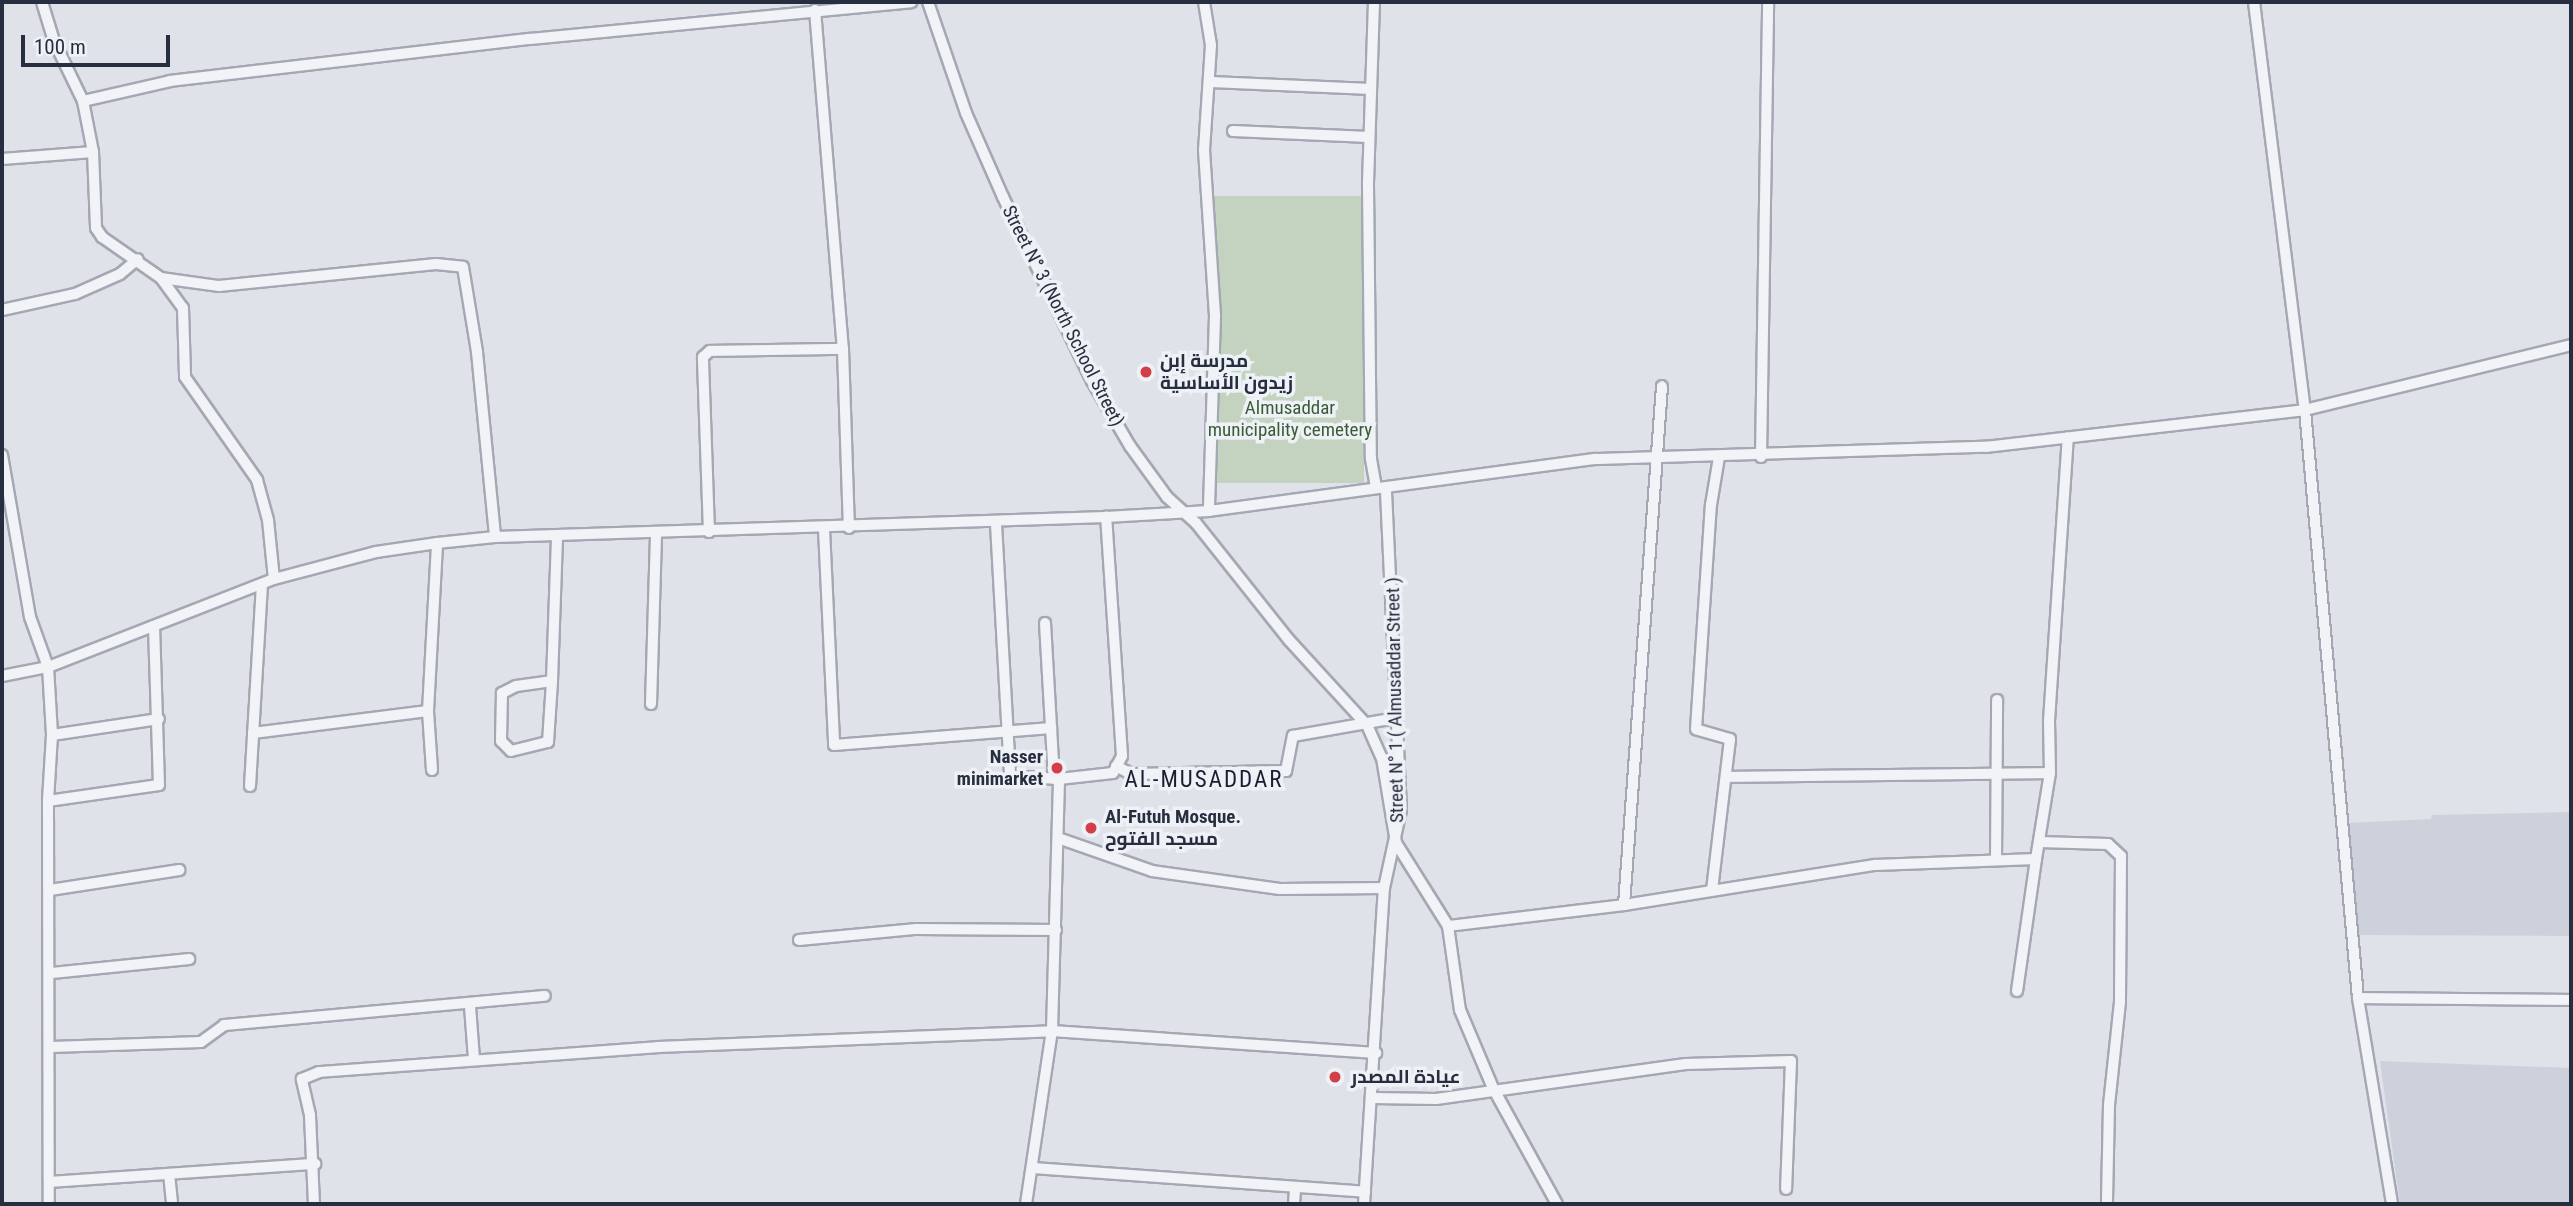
<!DOCTYPE html>
<meta charset="utf-8">
<style>
body{margin:0}
#map{position:relative;width:2573px;height:1206px;overflow:hidden;background:#dfe2e9;font-family:"Roboto Condensed",Cairo,sans-serif}
div>[style]{position:absolute}
.built>*{inset:0;background:#cdd1db}
.green>*{inset:0;background:#c3d3bf;transform-origin:0 0}
.roads{filter:drop-shadow(2px 0 #a4a8b3) drop-shadow(-2px 0 #a4a8b3) drop-shadow(0 2px #a4a8b3) drop-shadow(0 -2px #a4a8b3)}
.minor>*{height:10px;margin:-5px;padding:0 5px;transform-origin:5px;border-radius:5px;background:#f2f3f7}
.dots>*{width:19px;height:19px;translate:-50% -50%;box-sizing:border-box;border:4px solid #eef1f6;border-radius:50%}
span{translate:-50% -50%;white-space:nowrap;text-align:center;line-height:1.15;-webkit-text-stroke:7px #eef1f6;paint-order:stroke}
.street-label{font-size:19px;color:#272e40}
.poi-label{font-size:19px;color:#272e40;font-weight:700}
.left{translate:0 -50%;text-align:left}
.right{translate:-100% -50%;text-align:right}
.park-label{font-size:19px;color:#385c34}
.quarter-label{font-size:23px;color:#191f31;letter-spacing:2px}
.frame{position:absolute;inset:0;border:4px solid #272e40;pointer-events:none}
.scale{position:absolute;left:21px;top:35px;width:149px;height:32px;box-sizing:border-box;border:4px solid #272e40;border-top:0;padding-left:9px;font-size:21px;line-height:24px;white-space:nowrap;color:#272e40;-webkit-text-stroke:5px #eef1f6;paint-order:stroke}
</style>
<div id="map">
<div class="built">
<i style="clip-path:polygon(2571px 812px,2571px 936px,2357px 935px,2348px 823px,2431px 819px,2432px 815px)"></i>
<i style="clip-path:polygon(2380px 1061px,2571px 1068px,2571px 1204px,2400px 1204px)"></i>
</div>
<div class="green">
<i style="left:1364px;top:196px;width:287px;height:152px;rotate:90deg"></i>
</div>
<div class="roads">
<div class="minor">
<i style="left:42px;top:2px;width:39px;rotate:73deg"></i>
<i style="left:53px;top:39px;width:69px;rotate:64.2deg"></i>
<i style="left:83px;top:101px;width:52px;rotate:78.9deg"></i>
<i style="left:93px;top:152px;width:76px;rotate:87.7deg"></i>
<i style="left:96px;top:228px;width:11px;rotate:56deg"></i>
<i style="left:102px;top:237px;width:72px;rotate:34.8deg"></i>
<i style="left:161px;top:278px;width:37px;rotate:54deg"></i>
<i style="left:183px;top:308px;width:69px;rotate:88.3deg"></i>
<i style="left:185px;top:377px;width:126px;rotate:55deg"></i>
<i style="left:257px;top:480px;width:41px;rotate:74.6deg"></i>
<i style="left:268px;top:520px;width:59px;rotate:84.2deg"></i>
<i style="left:928px;top:2px;width:117px;rotate:71.1deg"></i>
<i style="left:966px;top:113px;width:92px;rotate:66.2deg"></i>
<i style="left:1003px;top:197px;width:204px;rotate:64.2deg"></i>
<i style="left:1092px;top:381px;width:75px;rotate:59.7deg"></i>
<i style="left:1130px;top:446px;width:63px;rotate:54deg"></i>
<i style="left:1167px;top:497px;width:39px;rotate:42deg"></i>
<i style="left:1196px;top:523px;width:149px;rotate:51.5deg"></i>
<i style="left:1289px;top:640px;width:115px;rotate:47.5deg"></i>
<i style="left:1367px;top:725px;width:36px;rotate:66deg"></i>
<i style="left:1382px;top:758px;width:86px;rotate:80.6deg"></i>
<i style="left:1396px;top:843px;width:98px;rotate:57.9deg"></i>
<i style="left:1448px;top:926px;width:85px;rotate:81.9deg"></i>
<i style="left:1460px;top:1010px;width:85px;rotate:67.1deg"></i>
<i style="left:1493px;top:1088px;width:132px;rotate:61.1deg"></i>
<i style="left:1204px;top:2px;width:44px;rotate:80.8deg"></i>
<i style="left:1211px;top:45px;width:105px;rotate:93.8deg"></i>
<i style="left:1204px;top:150px;width:166px;rotate:86.2deg"></i>
<i style="left:1215px;top:316px;width:195px;rotate:91.8deg"></i>
<i style="left:1374px;top:2px;width:183px;rotate:91.9deg"></i>
<i style="left:1368px;top:185px;width:274px;rotate:89.4deg"></i>
<i style="left:1371px;top:459px;width:28px;rotate:80deg"></i>
<i style="left:2254px;top:2px;width:411px;rotate:82.9deg"></i>
<i style="left:2305px;top:410px;width:590px;rotate:84.85deg"></i>
<i style="left:2358px;top:998px;width:209px;rotate:80.6deg"></i>
<i style="left:815px;top:10px;width:340px;rotate:85.3deg"></i>
<i style="left:843px;top:349px;width:179px;rotate:88.1deg"></i>
<i style="left:1211px;top:82px;width:160px;rotate:2.5deg"></i>
<i style="left:83px;top:101px;width:89px;rotate:-12.9deg"></i>
<i style="left:170px;top:81px;width:362px;rotate:-6.7deg"></i>
<i style="left:530px;top:39px;width:383px;rotate:-5.5deg"></i>
<i style="left:1233px;top:131px;width:136px;rotate:2.5deg"></i>
<i style="left:2px;top:159px;width:91px;rotate:-4.4deg"></i>
<i style="left:161px;top:278px;width:59px;rotate:7.9deg"></i>
<i style="left:219px;top:286px;width:218px;rotate:-5.8deg"></i>
<i style="left:436px;top:264px;width:27px;rotate:6deg"></i>
<i style="left:463px;top:267px;width:86px;rotate:80.6deg"></i>
<i style="left:477px;top:352px;width:186px;rotate:84.4deg"></i>
<i style="left:2px;top:310px;width:75px;rotate:-12.4deg"></i>
<i style="left:75px;top:294px;width:49px;rotate:-24deg"></i>
<i style="left:120px;top:274px;width:23px;rotate:-40deg"></i>
<i style="left:2px;top:455px;width:164px;rotate:80.2deg"></i>
<i style="left:30px;top:617px;width:53px;rotate:70.2deg"></i>
<i style="left:48px;top:667px;width:68px;rotate:86.6deg"></i>
<i style="left:52px;top:735px;width:66px;rotate:93.5deg"></i>
<i style="left:48px;top:801px;width:403px;rotate:89.9deg"></i>
<i style="left:1761px;top:457px;width:455px;rotate:-89.1deg"></i>
<i style="left:996px;top:524px;width:252px;rotate:86.8deg"></i>
<i style="left:1010px;top:776px;width:49px;rotate:3.5deg"></i>
<i style="left:1059px;top:779px;width:54px;rotate:-6.3deg"></i>
<i style="left:1113px;top:773px;width:19px;rotate:-62deg"></i>
<i style="left:1122px;top:756px;width:240px;rotate:-93.8deg"></i>
<i style="left:824px;top:529px;width:216px;rotate:87.3deg"></i>
<i style="left:834px;top:745px;width:218px;rotate:-4.5deg"></i>
<i style="left:709px;top:532px;width:175px;rotate:-92deg"></i>
<i style="left:703px;top:357px;width:9px;rotate:-41deg"></i>
<i style="left:710px;top:351px;width:133px;rotate:-0.9deg"></i>
<i style="left:1045px;top:623px;width:156px;rotate:86.7deg"></i>
<i style="left:2px;top:676px;width:47px;rotate:-11.1deg"></i>
<i style="left:48px;top:667px;width:243px;rotate:-21.3deg"></i>
<i style="left:274px;top:579px;width:106px;rotate:-14.8deg"></i>
<i style="left:376px;top:552px;width:62px;rotate:-8.4deg"></i>
<i style="left:437px;top:543px;width:58px;rotate:-5.9deg"></i>
<i style="left:495px;top:537px;width:611px;rotate:-1.87deg"></i>
<i style="left:1106px;top:517px;width:103px;rotate:-3.3deg"></i>
<i style="left:1209px;top:511px;width:389px;rotate:-7.7deg"></i>
<i style="left:1595px;top:459px;width:391px;rotate:-1.8deg"></i>
<i style="left:1986px;top:447px;width:321px;rotate:-6.6deg"></i>
<i style="left:2305px;top:410px;width:274px;rotate:-13.7deg"></i>
<i style="left:552px;top:681px;width:36px;rotate:172deg"></i>
<i style="left:516px;top:686px;width:16px;rotate:153deg"></i>
<i style="left:502px;top:693px;width:48px;rotate:91.2deg"></i>
<i style="left:501px;top:741px;width:14px;rotate:45deg"></i>
<i style="left:511px;top:751px;width:38px;rotate:-14deg"></i>
<i style="left:548px;top:742px;width:61px;rotate:-86.2deg"></i>
<i style="left:552px;top:681px;width:146px;rotate:-88deg"></i>
<i style="left:651px;top:704px;width:172px;rotate:-88.3deg"></i>
<i style="left:253px;top:733px;width:176px;rotate:-7.2deg"></i>
<i style="left:52px;top:735px;width:108px;rotate:-8.5deg"></i>
<i style="left:1116px;top:766px;width:17px;rotate:28deg"></i>
<i style="left:1131px;top:774px;width:155px;rotate:-1.1deg"></i>
<i style="left:1286px;top:771px;width:36px;rotate:-79deg"></i>
<i style="left:1293px;top:736px;width:105px;rotate:-9.9deg"></i>
<i style="left:432px;top:770px;width:59px;rotate:-93.9deg"></i>
<i style="left:428px;top:711px;width:168px;rotate:-86.9deg"></i>
<i style="left:1727px;top:777px;width:323px;rotate:-0.7deg"></i>
<i style="left:250px;top:786px;width:202px;rotate:-86.6deg"></i>
<i style="left:48px;top:801px;width:112px;rotate:-8.2deg"></i>
<i style="left:159px;top:785px;width:159px;rotate:-91.8deg"></i>
<i style="left:1058px;top:838px;width:100px;rotate:19.3deg"></i>
<i style="left:1152px;top:871px;width:129px;rotate:8deg"></i>
<i style="left:1280px;top:889px;width:104px;rotate:-0.6deg"></i>
<i style="left:2039px;top:842px;width:69px;rotate:1.7deg"></i>
<i style="left:2108px;top:844px;width:18px;rotate:43deg"></i>
<i style="left:2121px;top:856px;width:146px;rotate:90.4deg"></i>
<i style="left:2120px;top:1002px;width:104px;rotate:96.1deg"></i>
<i style="left:2109px;top:1105px;width:99px;rotate:91.2deg"></i>
<i style="left:1996px;top:860px;width:160px;rotate:-89.6deg"></i>
<i style="left:50px;top:890px;width:131px;rotate:-8.8deg"></i>
<i style="left:1712px;top:890px;width:152px;rotate:-83.2deg"></i>
<i style="left:1730px;top:739px;width:35px;rotate:-164deg"></i>
<i style="left:1696px;top:729px;width:225px;rotate:-86.2deg"></i>
<i style="left:1711px;top:505px;width:49px;rotate:-80.5deg"></i>
<i style="left:1624px;top:905px;width:520px;rotate:-85.81deg"></i>
<i style="left:1448px;top:926px;width:177px;rotate:-6.8deg"></i>
<i style="left:1624px;top:905px;width:254px;rotate:-9.1deg"></i>
<i style="left:1875px;top:865px;width:161px;rotate:-2.1deg"></i>
<i style="left:2036px;top:859px;width:87px;rotate:-80.8deg"></i>
<i style="left:2050px;top:773px;width:52px;rotate:-91.1deg"></i>
<i style="left:2049px;top:721px;width:284px;rotate:-86.2deg"></i>
<i style="left:799px;top:940px;width:118px;rotate:-5.4deg"></i>
<i style="left:916px;top:929px;width:140px;rotate:0.4deg"></i>
<i style="left:52px;top:973px;width:138px;rotate:-5.8deg"></i>
<i style="left:2017px;top:991px;width:133px;rotate:-81.8deg"></i>
<i style="left:2358px;top:998px;width:213px;rotate:0.5deg"></i>
<i style="left:470px;top:1006px;width:53px;rotate:85.7deg"></i>
<i style="left:51px;top:1047px;width:150px;rotate:-1.9deg"></i>
<i style="left:201px;top:1042px;width:29px;rotate:-36deg"></i>
<i style="left:224px;top:1025px;width:322px;rotate:-5.2deg"></i>
<i style="left:1374px;top:1098px;width:62px;rotate:0.9deg"></i>
<i style="left:1436px;top:1099px;width:252px;rotate:-8deg"></i>
<i style="left:1686px;top:1064px;width:105px;rotate:-1.6deg"></i>
<i style="left:1791px;top:1061px;width:128px;rotate:92.2deg"></i>
<i style="left:1033px;top:1168px;width:333px;rotate:4.1deg"></i>
<i style="left:169px;top:1174px;width:30px;rotate:84deg"></i>
<i style="left:49px;top:1182px;width:267px;rotate:-3.9deg"></i>
<i style="left:314px;top:1204px;width:89px;rotate:-92.6deg"></i>
<i style="left:310px;top:1115px;width:37px;rotate:-103deg"></i>
<i style="left:302px;top:1079px;width:18px;rotate:-22deg"></i>
<i style="left:319px;top:1072px;width:340px;rotate:-4.2deg"></i>
<i style="left:658px;top:1047px;width:394px;rotate:-2.3deg"></i>
<i style="left:1052px;top:1031px;width:325px;rotate:3.9deg"></i>
<i style="left:1026px;top:1204px;width:175px;rotate:-81.5deg"></i>
<i style="left:1052px;top:1031px;width:252px;rotate:-88.4deg"></i>
<i style="left:1294px;top:1204px;width:16px;rotate:-86deg"></i>
<i style="left:1364px;top:1204px;width:317px;rotate:-86.4deg"></i>
<i style="left:1384px;top:888px;width:80px;rotate:-77.7deg"></i>
<i style="left:1401px;top:810px;width:323px;rotate:-92.7deg"></i>
</div>
</div>
<div class="dots">
<i style="left:1146px;top:372px;background:#d33f49"></i>
<i style="left:1057px;top:768px;background:#d33f49"></i>
<i style="left:1091px;top:828px;background:#d33f49"></i>
<i style="left:1335px;top:1077px;background:#d33f49"></i>
</div>
<div class="street-label">
<span style="left:1063px;top:316px;rotate:63deg">Street N° 3 (North School Street)</span>
<span style="left:1395px;top:700px;rotate:-91deg">Street N° 1 ( Almusaddar Street )</span>
</div>
<div class="poi-label">
<span class="left" style="left:1160px;top:372px">مدرسة إبن<br>زيدون الأساسية</span>
<span class="right" style="left:1043px;top:768px">Nasser<br>minimarket</span>
<span class="left" style="left:1105px;top:828px">Al-Futuh Mosque.<br>مسجد الفتوح</span>
<span class="left" style="left:1351px;top:1077px">عيادة المصدر</span>
</div>
<div class="park-label">
<span style="left:1290px;top:419px">Almusaddar<br>municipality cemetery</span>
</div>
<div class="quarter-label">
<span style="left:1204px;top:780px">AL-MUSADDAR</span>
</div>
<div class="frame"></div>
<div class="scale">100 m</div>
</div>
